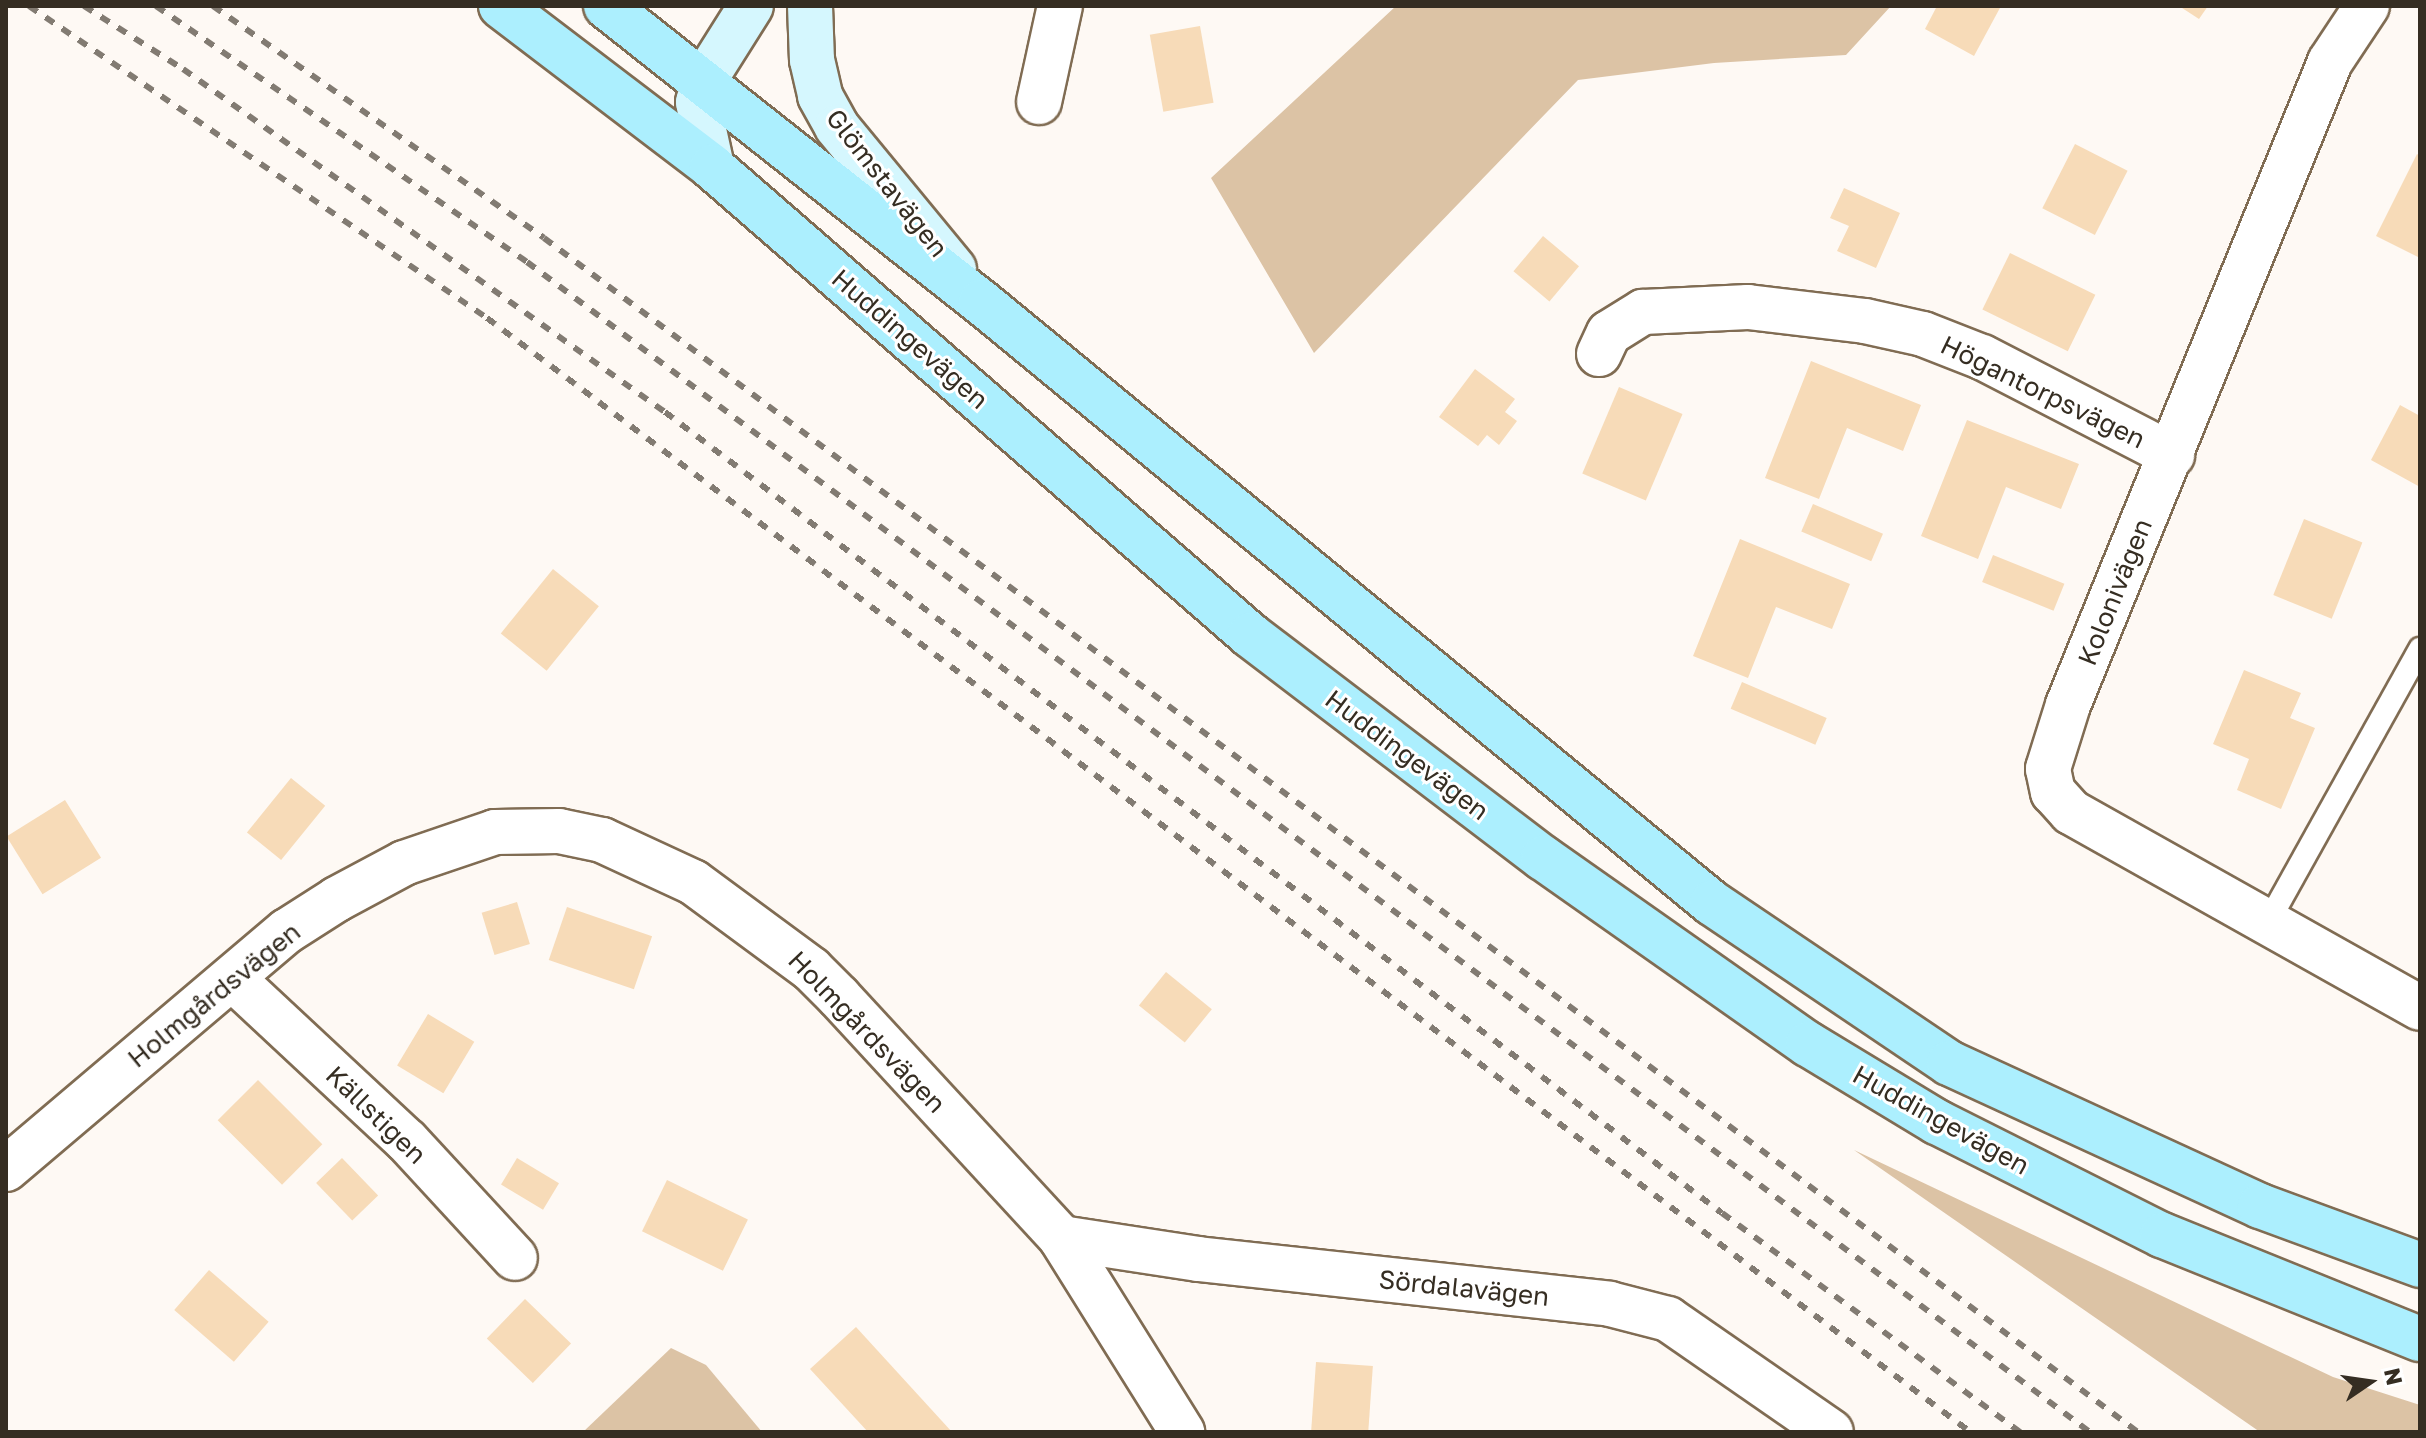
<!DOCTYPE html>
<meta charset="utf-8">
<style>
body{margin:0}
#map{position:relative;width:2426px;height:1438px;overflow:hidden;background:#fef9f4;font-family:"Golos Text",sans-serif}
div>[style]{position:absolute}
.green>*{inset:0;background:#dcc3a5}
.building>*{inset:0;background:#f7dbb8;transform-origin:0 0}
.roads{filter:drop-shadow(2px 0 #806c53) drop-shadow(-2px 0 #806c53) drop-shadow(0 2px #806c53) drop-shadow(0 -2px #806c53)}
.service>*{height:22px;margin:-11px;padding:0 11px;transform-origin:11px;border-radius:11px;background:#fff}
.minor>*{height:44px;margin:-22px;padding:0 22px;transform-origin:22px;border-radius:22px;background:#fff}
.secondary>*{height:44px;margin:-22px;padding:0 22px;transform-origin:22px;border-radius:22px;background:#d5f7fe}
.primary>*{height:44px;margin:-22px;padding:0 22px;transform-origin:22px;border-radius:22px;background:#aceffe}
.rail>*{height:6px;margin-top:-3px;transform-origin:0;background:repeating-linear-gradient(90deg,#827b72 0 10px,transparent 0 20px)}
span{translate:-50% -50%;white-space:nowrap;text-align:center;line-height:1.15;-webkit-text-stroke:6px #fff;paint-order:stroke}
.street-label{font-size:26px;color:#352d22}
.frame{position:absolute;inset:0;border:8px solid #352d22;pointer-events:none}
.north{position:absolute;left:2330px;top:1342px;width:80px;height:80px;-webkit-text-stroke:6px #fff;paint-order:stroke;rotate:77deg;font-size:22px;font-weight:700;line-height:32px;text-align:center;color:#352d22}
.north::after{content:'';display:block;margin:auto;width:28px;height:36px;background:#352d22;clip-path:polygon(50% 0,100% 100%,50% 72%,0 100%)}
</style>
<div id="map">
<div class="green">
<i style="clip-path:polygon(1396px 6px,1891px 6px,1846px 55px,1714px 63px,1578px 80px,1314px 353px,1211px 178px)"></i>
<i style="clip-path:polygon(1854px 1150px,2333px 1377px,2420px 1405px,2420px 1432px,2260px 1432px)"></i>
<i style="clip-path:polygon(671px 1348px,706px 1365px,762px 1432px,583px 1432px)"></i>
</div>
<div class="building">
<i style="clip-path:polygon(1937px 6px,2001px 6px,1974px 56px,1925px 29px)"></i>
<i style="clip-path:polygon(2179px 6px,2208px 6px,2199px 19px)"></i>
<i style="left:1200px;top:26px;width:78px;height:51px;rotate:80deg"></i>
<i style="left:2075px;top:144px;width:59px;height:72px;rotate:27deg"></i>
<i style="clip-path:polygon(2417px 154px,2420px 156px,2420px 258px,2376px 236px)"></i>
<i style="clip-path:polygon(1844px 188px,1900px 213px,1876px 268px,1837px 251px,1849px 226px,1830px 218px)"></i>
<i style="left:1543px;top:236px;width:47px;height:46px;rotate:40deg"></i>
<i style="left:2010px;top:253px;width:95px;height:63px;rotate:26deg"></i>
<i style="clip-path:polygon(1811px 361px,1921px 405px,1903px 451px,1847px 428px,1819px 499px,1765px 478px)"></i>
<i style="clip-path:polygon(1475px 369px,1515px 399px,1505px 412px,1517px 421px,1499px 445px,1487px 435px,1478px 446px,1439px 417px)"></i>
<i style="left:1619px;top:387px;width:69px;height:94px;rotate:23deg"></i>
<i style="clip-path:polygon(2400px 405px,2420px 416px,2420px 487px,2371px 460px)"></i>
<i style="clip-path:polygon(1967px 420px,2079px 464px,2061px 509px,2006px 487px,1978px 559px,1921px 536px)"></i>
<i style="left:1813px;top:504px;width:76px;height:30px;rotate:23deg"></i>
<i style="left:2304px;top:519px;width:63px;height:82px;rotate:22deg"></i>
<i style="clip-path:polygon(1740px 539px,1850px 584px,1832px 629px,1776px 607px,1748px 678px,1693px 656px)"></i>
<i style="left:1993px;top:555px;width:77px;height:29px;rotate:22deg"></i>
<i style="left:553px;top:569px;width:59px;height:83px;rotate:39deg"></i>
<i style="clip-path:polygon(2244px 670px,2301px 693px,2290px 718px,2315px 728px,2281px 809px,2237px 790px,2249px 759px,2213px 744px)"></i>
<i style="left:1742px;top:682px;width:92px;height:29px;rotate:23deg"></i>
<i style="left:291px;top:778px;width:44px;height:70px;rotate:39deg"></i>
<i style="left:65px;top:800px;width:68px;height:69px;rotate:58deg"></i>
<i style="left:517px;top:902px;width:44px;height:37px;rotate:73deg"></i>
<i style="left:567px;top:907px;width:90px;height:56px;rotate:19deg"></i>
<i style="left:1166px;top:972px;width:59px;height:43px;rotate:39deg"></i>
<i style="left:428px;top:1014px;width:54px;height:60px;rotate:31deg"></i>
<i style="left:258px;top:1080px;width:91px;height:57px;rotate:45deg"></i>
<i style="left:342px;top:1158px;width:52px;height:36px;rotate:46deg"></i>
<i style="left:517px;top:1158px;width:49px;height:31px;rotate:31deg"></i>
<i style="left:667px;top:1180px;width:90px;height:57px;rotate:26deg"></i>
<i style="left:209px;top:1270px;width:79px;height:53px;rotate:41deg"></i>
<i style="left:525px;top:1299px;width:64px;height:55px;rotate:44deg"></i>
<i style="clip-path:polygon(856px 1327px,952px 1432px,868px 1432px,810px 1369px)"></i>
<i style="left:1316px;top:1362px;width:57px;height:70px;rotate:4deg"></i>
</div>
<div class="roads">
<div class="service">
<i style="left:2267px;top:924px;width:315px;rotate:-60.9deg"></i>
</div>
<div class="minor">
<i style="left:2367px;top:6px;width:67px;rotate:123.5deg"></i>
<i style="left:2330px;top:62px;width:694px;rotate:112.17deg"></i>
<i style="left:2068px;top:705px;width:67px;rotate:107.4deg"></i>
<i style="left:2048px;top:769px;width:24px;rotate:78deg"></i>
<i style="left:2053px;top:792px;width:27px;rotate:48deg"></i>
<i style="left:2071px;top:812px;width:400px;rotate:29.3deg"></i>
<i style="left:1039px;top:102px;width:98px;rotate:-77.7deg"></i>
<i style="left:1599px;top:354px;width:23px;rotate:-65deg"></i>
<i style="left:1609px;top:333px;width:40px;rotate:-32deg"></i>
<i style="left:1643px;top:312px;width:105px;rotate:-2.7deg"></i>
<i style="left:1748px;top:307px;width:118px;rotate:6.8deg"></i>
<i style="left:1865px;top:321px;width:59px;rotate:12.6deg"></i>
<i style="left:1923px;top:334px;width:63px;rotate:21.3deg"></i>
<i style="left:1982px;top:357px;width:214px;rotate:27.3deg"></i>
<i style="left:232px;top:978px;width:239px;rotate:43deg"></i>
<i style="left:407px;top:1141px;width:159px;rotate:47.3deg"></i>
<i style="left:6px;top:1169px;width:368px;rotate:-40.3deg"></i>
<i style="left:287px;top:931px;width:59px;rotate:-32.6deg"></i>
<i style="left:337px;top:899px;width:76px;rotate:-28.2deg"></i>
<i style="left:404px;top:863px;width:96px;rotate:-18.8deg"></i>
<i style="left:495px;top:832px;width:64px;rotate:-0.9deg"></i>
<i style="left:559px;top:831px;width:44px;rotate:11.8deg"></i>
<i style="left:602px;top:840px;width:100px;rotate:24.8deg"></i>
<i style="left:693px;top:882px;width:147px;rotate:36.4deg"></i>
<i style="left:811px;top:969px;width:40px;rotate:45deg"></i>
<i style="left:839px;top:997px;width:328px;rotate:47.3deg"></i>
<i style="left:1061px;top:1238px;width:229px;rotate:58deg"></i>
<i style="left:1061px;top:1238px;width:139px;rotate:8.7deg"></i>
<i style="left:1198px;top:1259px;width:414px;rotate:6.2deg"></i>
<i style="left:1610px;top:1304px;width:60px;rotate:14.5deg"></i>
<i style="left:1668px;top:1319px;width:198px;rotate:34.7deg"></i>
</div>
<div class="secondary">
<i style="left:810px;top:6px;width:54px;rotate:87.9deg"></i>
<i style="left:812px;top:60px;width:37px;rotate:77deg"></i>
<i style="left:820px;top:96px;width:35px;rotate:61deg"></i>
<i style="left:837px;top:127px;width:184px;rotate:50.5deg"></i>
<i style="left:712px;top:167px;width:66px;rotate:-102.2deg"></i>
<i style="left:698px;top:102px;width:24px;rotate:-73deg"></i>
<i style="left:705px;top:79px;width:86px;rotate:-57.8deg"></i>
</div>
<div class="primary">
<i style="left:501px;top:6px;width:265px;rotate:37.3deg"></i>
<i style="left:712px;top:167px;width:713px;rotate:41.02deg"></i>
<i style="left:1250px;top:635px;width:368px;rotate:37.3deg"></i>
<i style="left:1543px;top:858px;width:324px;rotate:35.1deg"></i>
<i style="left:1808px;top:1044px;width:151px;rotate:31.2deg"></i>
<i style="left:1937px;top:1122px;width:252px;rotate:26.7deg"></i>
<i style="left:2162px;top:1235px;width:278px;rotate:22deg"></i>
<i style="left:606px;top:6px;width:478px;rotate:38.3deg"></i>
<i style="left:981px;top:302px;width:946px;rotate:39.43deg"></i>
<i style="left:1712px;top:903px;width:286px;rotate:34deg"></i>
<i style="left:1949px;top:1063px;width:342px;rotate:24.7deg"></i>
<i style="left:2260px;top:1206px;width:171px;rotate:20.2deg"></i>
</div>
</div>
<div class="rail">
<i style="left:29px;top:6px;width:554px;rotate:34.26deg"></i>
<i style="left:487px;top:318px;width:1855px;rotate:36.91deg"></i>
<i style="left:84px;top:6px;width:117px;rotate:32.5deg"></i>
<i style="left:183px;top:69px;width:592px;rotate:35.44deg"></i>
<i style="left:665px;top:412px;width:1326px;rotate:37.16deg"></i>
<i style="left:1722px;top:1213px;width:370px;rotate:36.3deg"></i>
<i style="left:156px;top:6px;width:451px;rotate:34.6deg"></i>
<i style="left:527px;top:262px;width:1952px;rotate:36.82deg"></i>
<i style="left:213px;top:6px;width:404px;rotate:35deg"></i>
<i style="left:544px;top:238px;width:1992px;rotate:36.84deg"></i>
</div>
<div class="street-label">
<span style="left:887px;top:183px;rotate:52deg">Glömstavägen</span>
<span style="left:910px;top:339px;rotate:41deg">Huddingevägen</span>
<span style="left:2043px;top:392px;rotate:26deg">Högantorpsvägen</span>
<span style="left:2115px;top:592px;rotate:-68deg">Kolonivägen</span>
<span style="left:1407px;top:755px;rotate:37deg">Huddingevägen</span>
<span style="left:214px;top:995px;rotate:-39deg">Holmgårdsvägen</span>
<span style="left:867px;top:1032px;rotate:46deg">Holmgårdsvägen</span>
<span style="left:376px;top:1115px;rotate:44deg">Källstigen</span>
<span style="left:1941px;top:1120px;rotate:29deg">Huddingevägen</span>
<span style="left:1464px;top:1288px;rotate:6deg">Sördalavägen</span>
</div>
<div class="frame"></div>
<div class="north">N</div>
</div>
